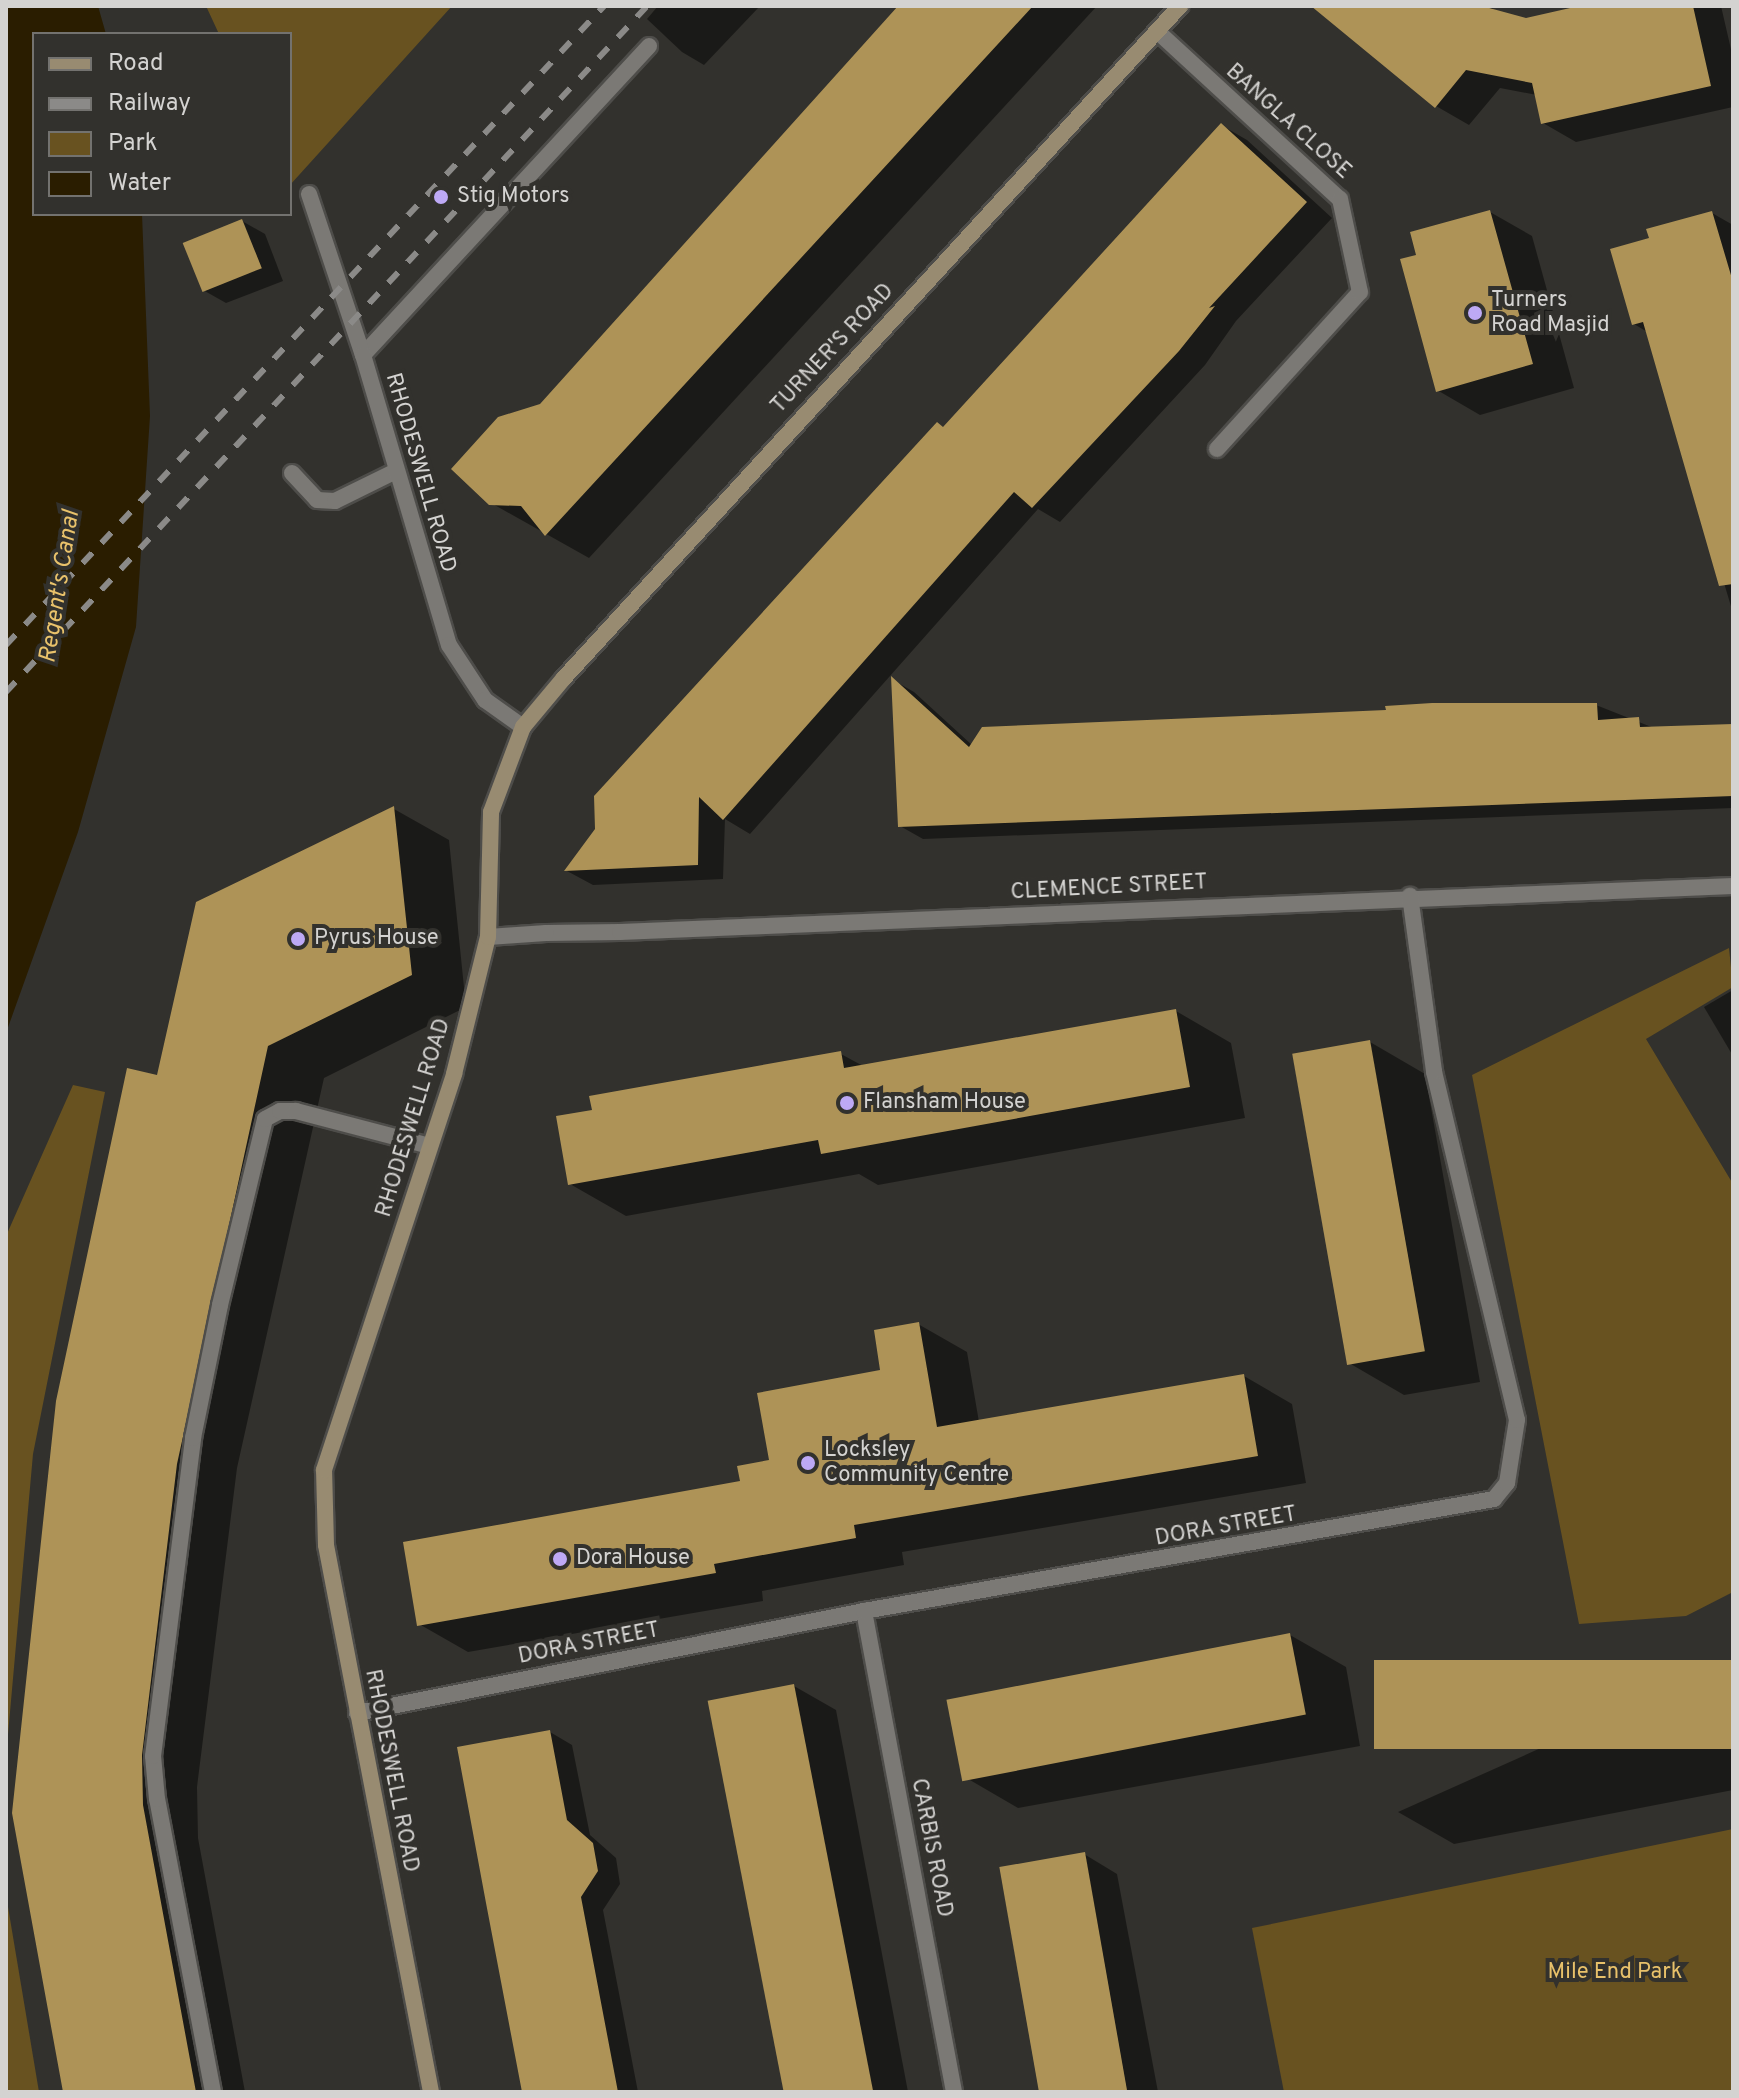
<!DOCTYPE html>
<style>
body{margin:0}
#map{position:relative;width:1739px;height:2098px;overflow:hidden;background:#32312d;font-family:Overpass,sans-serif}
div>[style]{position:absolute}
.green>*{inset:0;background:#685220}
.water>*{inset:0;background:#2a1d00}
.shadow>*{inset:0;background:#0007}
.building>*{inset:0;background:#ae9357;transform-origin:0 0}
.roads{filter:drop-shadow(2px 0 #4e4d4a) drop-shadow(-2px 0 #4e4d4a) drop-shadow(0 2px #4e4d4a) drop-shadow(0 -2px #4e4d4a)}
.lane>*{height:16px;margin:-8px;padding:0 8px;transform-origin:8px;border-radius:8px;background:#7b7975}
.street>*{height:16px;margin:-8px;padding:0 8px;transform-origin:8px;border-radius:8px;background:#7b7975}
.secondary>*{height:16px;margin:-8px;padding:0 8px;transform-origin:8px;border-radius:8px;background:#988b71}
.rail>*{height:6px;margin-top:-3px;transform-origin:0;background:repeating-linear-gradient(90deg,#8b8a88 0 14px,transparent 0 28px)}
.dots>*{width:22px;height:22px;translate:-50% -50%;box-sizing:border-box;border:4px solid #32312d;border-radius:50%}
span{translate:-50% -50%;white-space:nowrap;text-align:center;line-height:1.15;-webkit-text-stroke:8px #32312d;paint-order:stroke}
.street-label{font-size:22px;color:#d4d3d1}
.poi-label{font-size:22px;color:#d4d3d1}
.left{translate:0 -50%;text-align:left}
.park-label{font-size:22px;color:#e8c16a}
.water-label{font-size:24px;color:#e9c26b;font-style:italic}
.frame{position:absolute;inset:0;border:8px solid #d4d3d1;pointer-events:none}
.legend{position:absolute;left:32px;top:32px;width:260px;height:184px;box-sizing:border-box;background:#32312d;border:2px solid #73726f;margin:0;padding:10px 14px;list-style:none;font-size:24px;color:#d4d3d1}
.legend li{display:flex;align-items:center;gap:16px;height:40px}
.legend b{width:40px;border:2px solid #73726f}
</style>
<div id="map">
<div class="green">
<i style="clip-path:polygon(206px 6px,452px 6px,290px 185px,290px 34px,219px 34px)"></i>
<i style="clip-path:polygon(1729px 948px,1733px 987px,1646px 1039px,1733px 1184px,1733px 1592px,1686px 1616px,1579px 1624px,1472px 1075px)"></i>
<i style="clip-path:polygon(73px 1085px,105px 1092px,33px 1454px,6px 1757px,6px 1236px)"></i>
<i style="clip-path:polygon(1733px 1829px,1733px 2092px,1284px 2092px,1252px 1928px)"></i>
<i style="clip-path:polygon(6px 1895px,39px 2092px,6px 2092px)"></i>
</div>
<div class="water">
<i style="clip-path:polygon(6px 6px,98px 6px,106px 34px,34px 34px,34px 214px,142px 214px,150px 416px,136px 627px,78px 832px,6px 1033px)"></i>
</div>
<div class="shadow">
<i style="clip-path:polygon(658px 6px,760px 6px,704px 65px,682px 52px,647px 19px)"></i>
<i style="clip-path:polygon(901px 6px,1097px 6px,589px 558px,491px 503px,541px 406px)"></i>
<i style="clip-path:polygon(1314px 6px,1489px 6px,1500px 14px,1526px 20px,1588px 6px,1721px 6px,1733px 58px,1733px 107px,1576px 142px,1543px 123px,1537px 95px,1500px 88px,1469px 125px,1436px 106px)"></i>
<i style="clip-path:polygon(1221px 125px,1247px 140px,1332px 218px,1236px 321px,1205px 365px,1060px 522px,1038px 509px,750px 834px,725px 819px,723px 879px,593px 885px,567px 871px,945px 429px)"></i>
<i style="clip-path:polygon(1490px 212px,1532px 236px,1574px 388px,1480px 415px,1437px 390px)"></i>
<i style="clip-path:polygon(1712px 213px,1733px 225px,1733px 613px,1649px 333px,1634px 324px,1651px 240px)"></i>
<i style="clip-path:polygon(242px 221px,265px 234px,283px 281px,226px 303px,203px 290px)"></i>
<i style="clip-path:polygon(893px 680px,914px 692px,972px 745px,1596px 705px,1654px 728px,1733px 726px,1733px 808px,923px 839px,900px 826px)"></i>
<i style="clip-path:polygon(394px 809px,449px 840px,466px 1007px,324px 1078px,237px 1468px,197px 1787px,198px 1838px,245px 2092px,65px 2092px,159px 1078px)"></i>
<i style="clip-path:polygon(1733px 990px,1733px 1056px,1704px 1007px)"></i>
<i style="clip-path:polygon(1176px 1011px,1231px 1043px,1245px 1118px,878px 1185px,859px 1174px,626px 1216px,570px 1184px,594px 1111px,841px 1054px,863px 1066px)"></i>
<i style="clip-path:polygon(1370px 1042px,1425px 1074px,1480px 1382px,1404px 1395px,1349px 1363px)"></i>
<i style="clip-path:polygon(918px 1324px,967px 1352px,979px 1422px,1244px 1376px,1292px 1404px,1306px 1483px,902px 1552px,904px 1565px,762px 1591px,763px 1601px,468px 1652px,419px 1624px,742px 1483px,882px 1372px)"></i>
<i style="clip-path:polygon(1290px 1635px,1346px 1667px,1360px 1746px,1018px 1808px,963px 1776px)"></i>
<i style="clip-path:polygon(1733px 1662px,1733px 1790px,1454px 1844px,1398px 1812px)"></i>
<i style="clip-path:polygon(794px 1686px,836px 1710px,908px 2092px,783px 2092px)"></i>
<i style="clip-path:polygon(550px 1732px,572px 1745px,590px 1835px,616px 1858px,620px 1884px,603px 1910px,638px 2092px,524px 2092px)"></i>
<i style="clip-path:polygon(1084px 1854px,1117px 1874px,1158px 2092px,1044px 2092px)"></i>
</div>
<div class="building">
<i style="clip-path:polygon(898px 6px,1033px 6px,545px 536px,521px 506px,489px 505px,451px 469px,498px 417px,540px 404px)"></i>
<i style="clip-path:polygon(1311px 6px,1482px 6px,1526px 18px,1579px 6px,1693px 6px,1711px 86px,1541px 124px,1532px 83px,1466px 70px,1435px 108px)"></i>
<i style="clip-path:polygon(1221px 123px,1307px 202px,1209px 308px,1215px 306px,1179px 351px,1032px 508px,1014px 492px,723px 820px,699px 797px,698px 865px,564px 871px,595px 829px,594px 796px,937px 422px,943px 427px)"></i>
<i style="clip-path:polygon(1490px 210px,1533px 364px,1436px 392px,1400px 259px,1416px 255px,1410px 232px)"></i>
<i style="clip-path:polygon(1712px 211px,1733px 282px,1733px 584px,1719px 586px,1643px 322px,1632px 325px,1610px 249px,1649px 238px,1646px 229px)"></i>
<i style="left:242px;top:219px;width:53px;height:64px;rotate:68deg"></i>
<i style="clip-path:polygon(891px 676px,969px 747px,982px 727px,1386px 710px,1385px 706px,1432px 703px,1597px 703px,1598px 720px,1639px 717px,1640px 727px,1733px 724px,1733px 796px,898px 827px)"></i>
<i style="clip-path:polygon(394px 806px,412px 975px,268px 1046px,177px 1464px,142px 1755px,143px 1805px,196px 2092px,63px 2092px,12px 1813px,56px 1401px,127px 1068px,157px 1075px,196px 902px)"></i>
<i style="clip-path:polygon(1176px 1009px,1190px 1087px,821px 1154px,818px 1140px,568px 1185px,556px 1116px,592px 1110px,589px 1096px,841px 1051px,844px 1068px)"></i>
<i style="left:1370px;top:1040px;width:316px;height:79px;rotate:80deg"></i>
<i style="clip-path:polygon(919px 1322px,937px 1427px,1244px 1374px,1258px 1456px,854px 1525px,856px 1538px,714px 1564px,716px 1573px,417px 1626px,403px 1542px,740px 1481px,737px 1466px,769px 1460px,757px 1393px,880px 1370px,874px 1330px)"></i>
<i style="left:1290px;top:1633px;width:83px;height:350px;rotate:79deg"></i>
<i style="left:1733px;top:1660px;width:89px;height:359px;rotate:90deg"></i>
<i style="left:794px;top:1684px;width:415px;height:88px;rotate:79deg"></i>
<i style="clip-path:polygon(550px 1730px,567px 1820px,593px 1843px,598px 1871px,581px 1897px,618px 2092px,522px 2092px,486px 1903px,457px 1747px)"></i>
<i style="left:1085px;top:1852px;width:244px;height:87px;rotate:80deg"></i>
</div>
<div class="roads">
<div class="lane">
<i style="left:363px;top:355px;width:421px;rotate:-47.2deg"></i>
<i style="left:1217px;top:449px;width:212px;rotate:-47.7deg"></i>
<i style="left:292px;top:473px;width:37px;rotate:47deg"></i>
<i style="left:317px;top:500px;width:18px;rotate:3deg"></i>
<i style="left:335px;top:501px;width:66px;rotate:-26.2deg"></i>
<i style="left:546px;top:933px;width:74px;rotate:-0.8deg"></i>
<i style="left:213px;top:2092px;width:298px;rotate:-100.8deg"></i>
<i style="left:157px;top:1799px;width:43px;rotate:-95.3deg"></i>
<i style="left:153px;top:1756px;width:321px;rotate:-82.8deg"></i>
<i style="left:193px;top:1438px;width:136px;rotate:-78.5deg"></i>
<i style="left:220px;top:1305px;width:191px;rotate:-76.4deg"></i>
<i style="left:265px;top:1119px;width:17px;rotate:-28deg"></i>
<i style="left:280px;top:1111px;width:16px"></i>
<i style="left:296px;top:1111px;width:138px;rotate:14.7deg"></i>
</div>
<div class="street">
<i style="left:1157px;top:31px;width:248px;rotate:42.6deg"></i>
<i style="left:1340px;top:199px;width:95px;rotate:77.9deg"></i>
<i style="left:309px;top:194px;width:170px;rotate:71.5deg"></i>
<i style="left:363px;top:355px;width:302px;rotate:73.5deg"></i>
<i style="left:449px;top:645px;width:66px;rotate:56.8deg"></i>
<i style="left:485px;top:700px;width:47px;rotate:35.4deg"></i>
<i style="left:620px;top:932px;width:1114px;rotate:-2.37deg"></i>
<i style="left:488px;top:937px;width:58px;rotate:-3.9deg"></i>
<i style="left:864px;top:1611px;width:489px;rotate:79.4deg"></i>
<i style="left:357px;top:1713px;width:517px;rotate:-11.38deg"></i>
<i style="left:864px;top:1611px;width:640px;rotate:-10.08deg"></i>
<i style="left:1494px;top:1499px;width:21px;rotate:-51deg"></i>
<i style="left:1507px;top:1483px;width:64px;rotate:-81deg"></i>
<i style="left:1517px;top:1420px;width:359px;rotate:-103.4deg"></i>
<i style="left:1434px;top:1071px;width:177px;rotate:-97.8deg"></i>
</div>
<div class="secondary">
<i style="left:431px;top:2092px;width:557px;rotate:-100.87deg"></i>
<i style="left:326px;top:1545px;width:75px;rotate:-91.5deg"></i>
<i style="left:324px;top:1470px;width:417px;rotate:-71.8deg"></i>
<i style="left:454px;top:1074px;width:141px;rotate:-76.1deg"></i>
<i style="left:488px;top:937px;width:125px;rotate:-88.6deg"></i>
<i style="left:491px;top:812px;width:91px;rotate:-69.4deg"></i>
<i style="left:523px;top:727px;width:64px;rotate:-50.1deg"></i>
<i style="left:564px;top:678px;width:912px;rotate:-47.49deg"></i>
</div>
</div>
<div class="rail">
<i style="left:6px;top:645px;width:875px;rotate:-46.9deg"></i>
<i style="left:6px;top:692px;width:939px;rotate:-46.94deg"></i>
</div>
<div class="dots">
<i style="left:441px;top:197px;background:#bda9f5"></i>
<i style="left:1475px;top:313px;background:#bda9f5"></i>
<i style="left:298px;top:939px;background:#bda9f5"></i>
<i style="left:847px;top:1103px;background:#bda9f5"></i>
<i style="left:808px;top:1463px;background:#bda9f5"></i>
<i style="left:560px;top:1559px;background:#bda9f5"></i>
</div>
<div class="street-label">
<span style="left:1288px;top:122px;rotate:42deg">BANGLA CLOSE</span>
<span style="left:833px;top:349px;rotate:-47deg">TURNER'S ROAD</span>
<span style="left:420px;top:473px;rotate:74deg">RHODESWELL ROAD</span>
<span style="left:1109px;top:888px;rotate:-3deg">CLEMENCE STREET</span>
<span style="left:414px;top:1118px;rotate:-73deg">RHODESWELL ROAD</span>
<span style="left:1226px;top:1527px;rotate:-10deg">DORA STREET</span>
<span style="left:589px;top:1644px;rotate:-11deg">DORA STREET</span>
<span style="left:391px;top:1771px;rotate:79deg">RHODESWELL ROAD</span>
<span style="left:931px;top:1848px;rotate:79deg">CARBIS ROAD</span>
</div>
<div class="poi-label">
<span class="left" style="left:457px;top:197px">Stig Motors</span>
<span class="left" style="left:1491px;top:313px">Turners<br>Road Masjid</span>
<span class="left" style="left:314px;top:939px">Pyrus House</span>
<span class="left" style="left:863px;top:1103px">Flansham House</span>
<span class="left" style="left:824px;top:1463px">Locksley<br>Community Centre</span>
<span class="left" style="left:576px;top:1559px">Dora House</span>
</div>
<div class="park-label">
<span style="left:1615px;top:1973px">Mile End Park</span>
</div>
<div class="water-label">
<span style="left:61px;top:587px;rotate:-81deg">Regent's Canal</span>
</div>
<div class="frame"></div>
<ul class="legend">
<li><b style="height:10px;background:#988b71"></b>Road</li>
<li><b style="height:10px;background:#8b8a88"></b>Railway</li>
<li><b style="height:22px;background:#685220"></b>Park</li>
<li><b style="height:22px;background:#2a1d00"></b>Water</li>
</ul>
</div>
